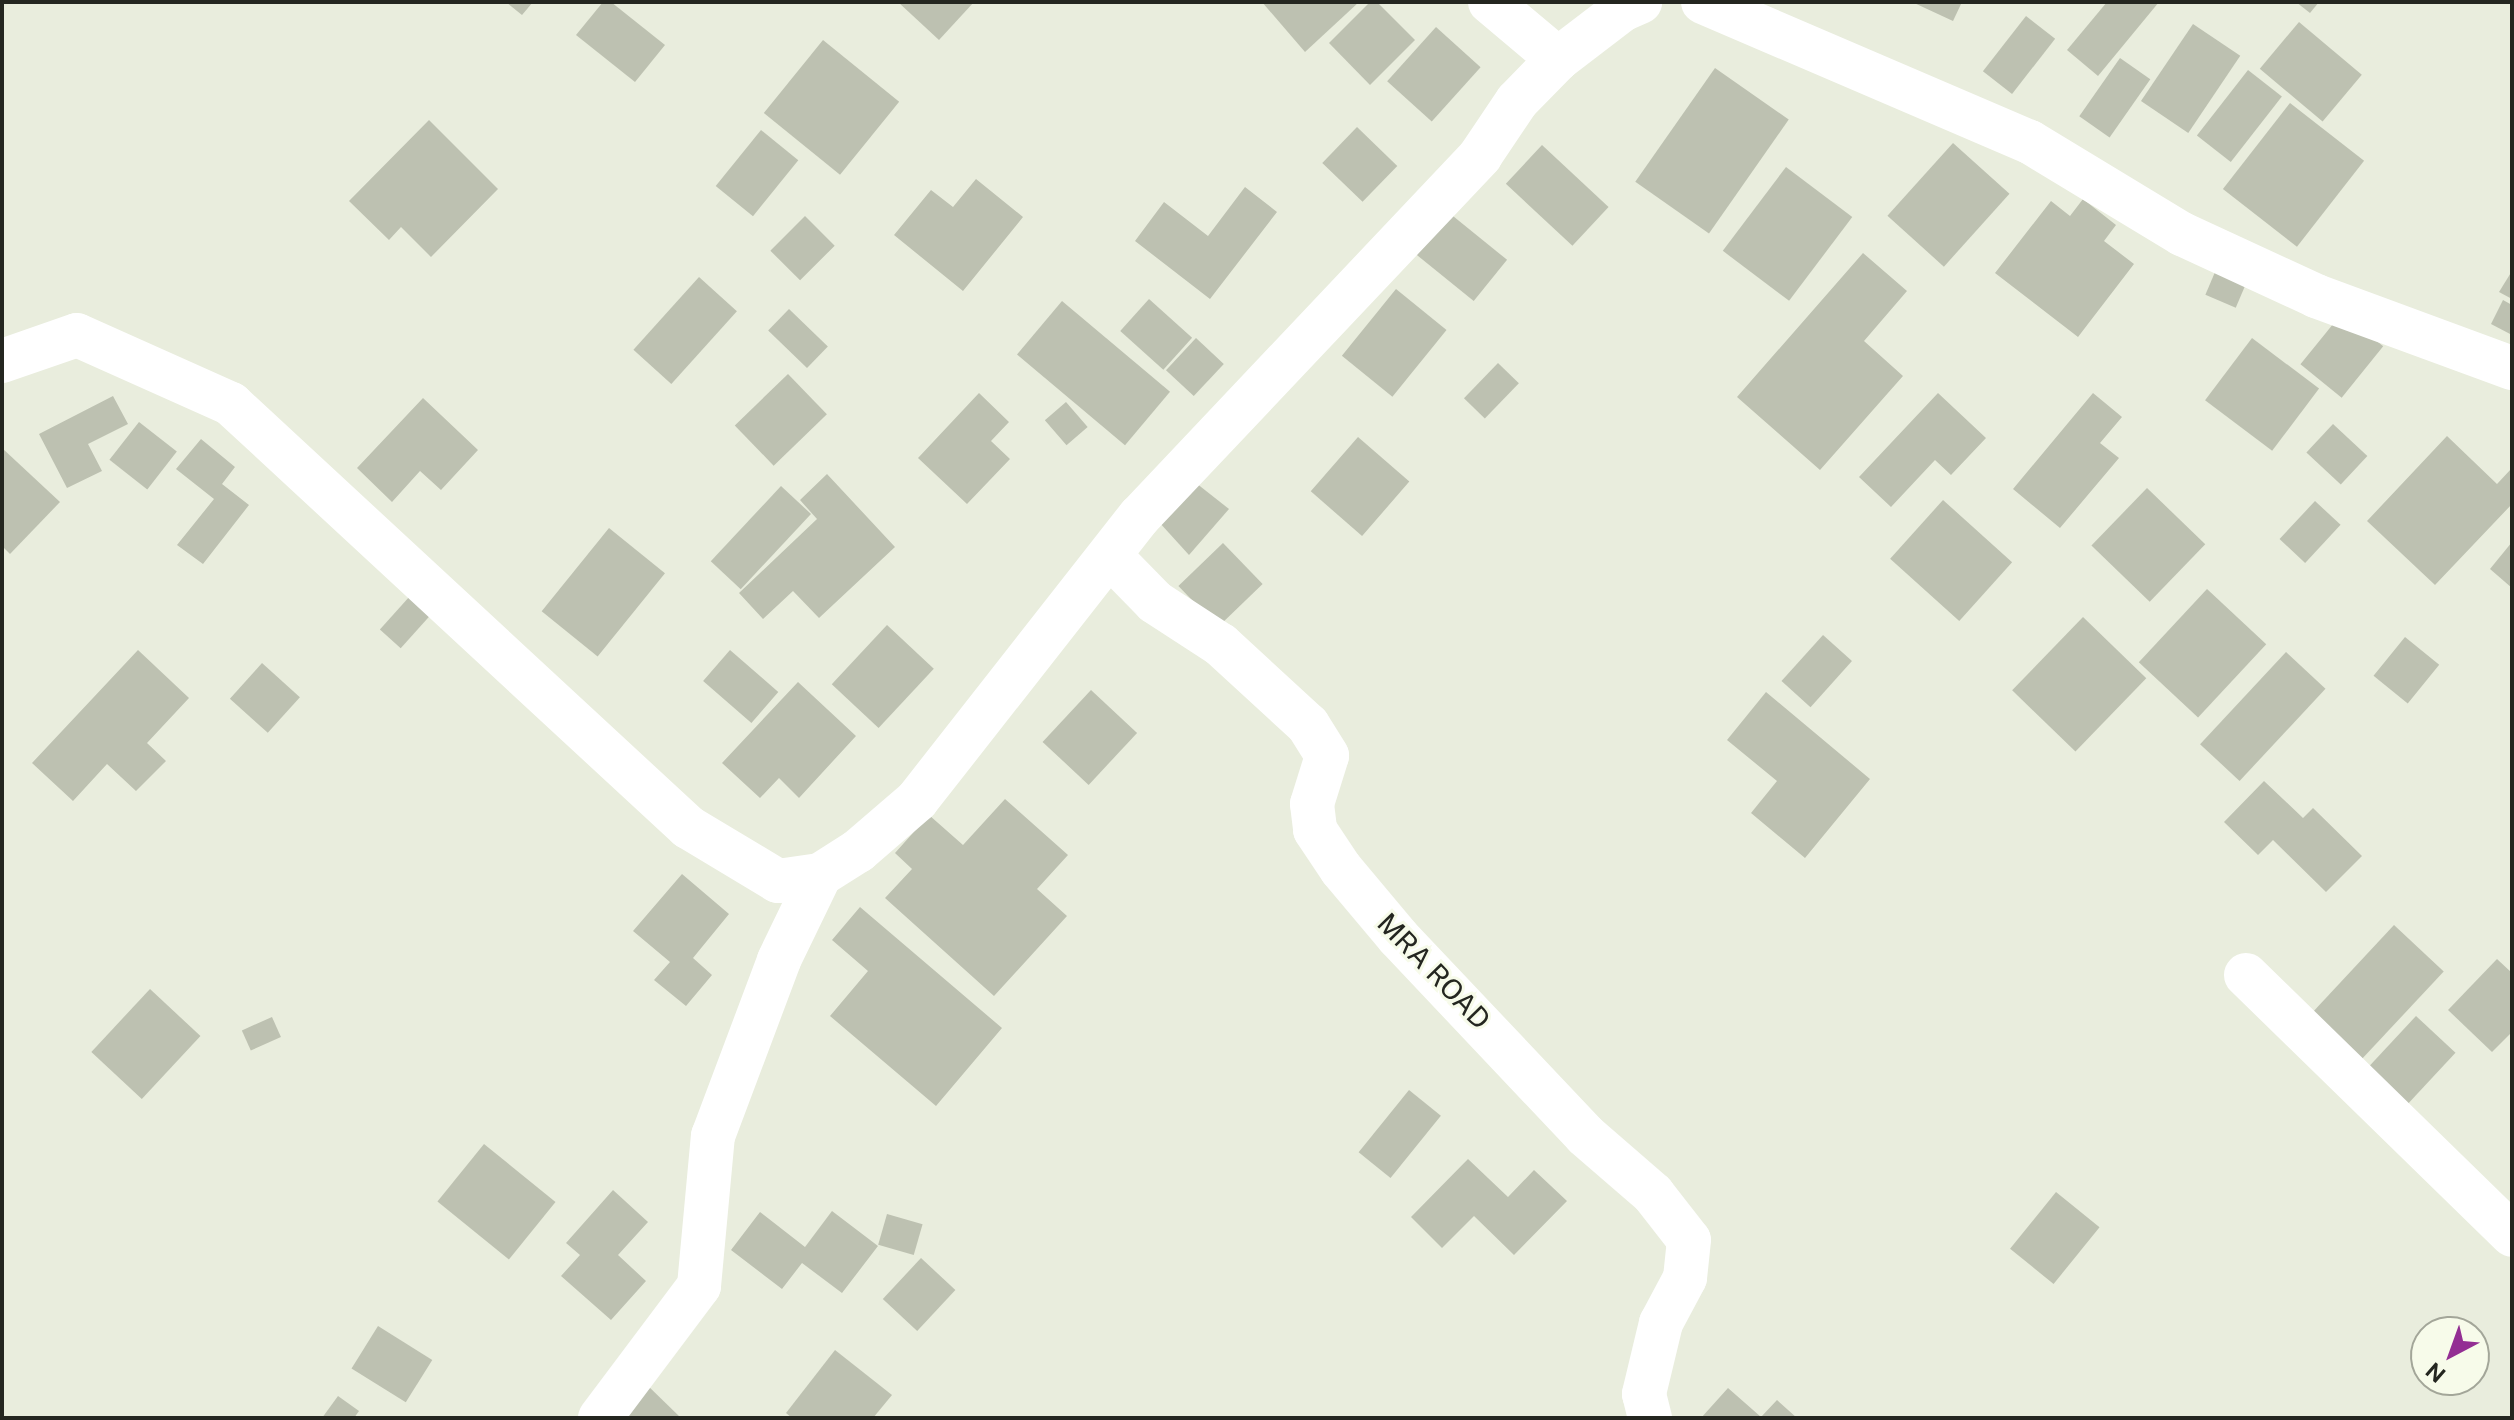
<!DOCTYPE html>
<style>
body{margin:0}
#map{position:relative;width:2514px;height:1420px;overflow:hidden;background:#e9eddd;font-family:"Public Sans",sans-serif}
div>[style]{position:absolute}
.building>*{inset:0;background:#bdc1b1;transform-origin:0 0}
.minor>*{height:44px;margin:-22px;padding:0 22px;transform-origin:22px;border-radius:22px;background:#fff}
span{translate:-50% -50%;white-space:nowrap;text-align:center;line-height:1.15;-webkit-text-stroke:6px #f7fbea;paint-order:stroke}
.street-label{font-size:28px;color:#242620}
.frame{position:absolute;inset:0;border:4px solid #242620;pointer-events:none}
.north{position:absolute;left:2410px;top:1316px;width:80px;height:80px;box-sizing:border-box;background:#f7fbea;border:2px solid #a3a699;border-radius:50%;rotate:221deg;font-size:22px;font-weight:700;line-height:32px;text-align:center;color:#242620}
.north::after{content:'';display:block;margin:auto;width:28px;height:36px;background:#932e93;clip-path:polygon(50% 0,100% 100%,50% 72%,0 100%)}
</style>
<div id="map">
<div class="building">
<i style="clip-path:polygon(506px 2px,533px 2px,522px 15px)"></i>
<i style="clip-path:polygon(603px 2px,611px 2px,665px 45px,635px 82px,576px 35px)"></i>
<i style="clip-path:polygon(898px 2px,974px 2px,939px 40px)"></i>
<i style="clip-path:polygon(1262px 2px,1359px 2px,1305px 52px)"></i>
<i style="clip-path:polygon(1370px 2px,1377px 2px,1415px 40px,1370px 85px,1329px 43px)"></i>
<i style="clip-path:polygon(1912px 2px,1962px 2px,1953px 21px)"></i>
<i style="clip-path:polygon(2107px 2px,2159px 2px,2098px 76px,2067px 50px)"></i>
<i style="clip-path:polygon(2296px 2px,2319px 2px,2310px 13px)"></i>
<i style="left:2026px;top:16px;width:37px;height:70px;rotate:38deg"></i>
<i style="left:2299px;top:22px;width:82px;height:61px;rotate:40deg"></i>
<i style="left:2193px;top:24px;width:57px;height:93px;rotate:34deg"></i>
<i style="left:1436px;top:27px;width:60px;height:73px;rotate:42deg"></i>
<i style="left:823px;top:40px;width:98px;height:94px;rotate:39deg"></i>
<i style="left:2120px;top:58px;width:37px;height:71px;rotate:35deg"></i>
<i style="left:1715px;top:68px;width:90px;height:139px;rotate:35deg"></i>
<i style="left:2248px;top:70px;width:43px;height:83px;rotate:38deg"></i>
<i style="left:2290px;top:103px;width:94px;height:109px;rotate:38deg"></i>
<i style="clip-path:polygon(429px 120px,498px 189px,431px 257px,401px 227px,389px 240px,349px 201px)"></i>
<i style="left:1357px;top:127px;width:56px;height:50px;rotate:44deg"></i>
<i style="left:761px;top:130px;width:48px;height:72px;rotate:39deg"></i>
<i style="left:1953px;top:143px;width:76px;height:98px;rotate:42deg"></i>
<i style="left:1542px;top:145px;width:91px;height:53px;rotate:43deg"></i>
<i style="left:1786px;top:167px;width:83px;height:105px;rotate:37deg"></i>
<i style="clip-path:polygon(976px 179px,1023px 217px,963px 291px,894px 235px,931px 190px,953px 207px)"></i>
<i style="clip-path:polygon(1245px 187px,1277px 212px,1210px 299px,1135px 241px,1164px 202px,1208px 236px)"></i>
<i style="clip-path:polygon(2083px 199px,2116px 225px,2104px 241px,2134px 264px,2078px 337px,1995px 273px,2051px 201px,2070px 216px)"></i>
<i style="left:1448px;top:212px;width:76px;height:53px;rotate:39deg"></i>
<i style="left:805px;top:216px;width:42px;height:49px;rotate:45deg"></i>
<i style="clip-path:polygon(1863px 253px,1907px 291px,1864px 341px,1903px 376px,1820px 470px,1737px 397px)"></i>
<i style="left:2221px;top:258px;width:33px;height:40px;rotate:23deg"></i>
<i style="clip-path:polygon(2512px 271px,2512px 299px,2499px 292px)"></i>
<i style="left:699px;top:277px;width:51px;height:98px;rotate:42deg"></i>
<i style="left:1396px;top:289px;width:65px;height:86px;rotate:39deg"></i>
<i style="left:1149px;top:299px;width:58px;height:43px;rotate:42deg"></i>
<i style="clip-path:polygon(2503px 300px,2512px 305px,2512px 335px,2491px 324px)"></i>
<i style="left:1062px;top:301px;width:141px;height:70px;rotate:40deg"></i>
<i style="left:789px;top:309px;width:54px;height:30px;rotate:44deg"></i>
<i style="left:2342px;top:313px;width:53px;height:66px;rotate:39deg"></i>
<i style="left:1196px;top:338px;width:38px;height:44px;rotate:43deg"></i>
<i style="left:2252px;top:338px;width:84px;height:78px;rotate:37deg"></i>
<i style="left:1498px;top:363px;width:29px;height:49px;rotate:44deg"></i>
<i style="left:788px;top:374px;width:56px;height:74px;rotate:46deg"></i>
<i style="clip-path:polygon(979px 393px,1009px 422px,991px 441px,1010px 459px,967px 504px,918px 458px)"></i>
<i style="clip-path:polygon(1938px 393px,1986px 438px,1951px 475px,1935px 460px,1891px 507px,1859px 477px)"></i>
<i style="clip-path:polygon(2093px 393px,2122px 417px,2100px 443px,2119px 458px,2060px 528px,2013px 489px)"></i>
<i style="clip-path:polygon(113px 396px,128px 424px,88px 444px,102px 471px,67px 488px,39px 434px)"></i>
<i style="clip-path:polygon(423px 398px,478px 450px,441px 490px,420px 471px,392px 502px,357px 468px)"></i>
<i style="left:1066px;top:402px;width:33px;height:28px;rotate:49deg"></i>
<i style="left:139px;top:422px;width:48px;height:48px;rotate:38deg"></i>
<i style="left:2333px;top:424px;width:47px;height:39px;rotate:43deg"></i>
<i style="clip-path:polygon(2447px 436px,2497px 484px,2512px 468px,2512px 504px,2435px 585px,2367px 521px)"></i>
<i style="left:1358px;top:437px;width:68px;height:72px;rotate:41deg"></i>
<i style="clip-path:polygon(201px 439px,235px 467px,222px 484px,249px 505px,203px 564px,177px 545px,214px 499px,176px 469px)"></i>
<i style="clip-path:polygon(2px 448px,60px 502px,10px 554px,2px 546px)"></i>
<i style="clip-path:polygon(827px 474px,895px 547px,819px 618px,793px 591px,763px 619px,739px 593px,817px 519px,800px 500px)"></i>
<i style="clip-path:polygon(1196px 483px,1229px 509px,1189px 555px,1159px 522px)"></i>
<i style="left:781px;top:486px;width:41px;height:103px;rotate:43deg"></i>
<i style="left:2147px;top:488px;width:81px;height:80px;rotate:44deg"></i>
<i style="left:1943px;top:500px;width:93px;height:79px;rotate:42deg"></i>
<i style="left:2315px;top:501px;width:35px;height:52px;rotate:43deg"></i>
<i style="left:609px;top:528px;width:72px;height:107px;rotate:39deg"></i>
<i style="clip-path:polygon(2512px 542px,2512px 588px,2490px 569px)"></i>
<i style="left:1223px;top:543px;width:57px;height:62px;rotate:46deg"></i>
<i style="left:2207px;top:589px;width:81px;height:100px;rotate:43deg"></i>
<i style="left:410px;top:596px;width:28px;height:45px;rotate:42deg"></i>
<i style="left:2083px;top:617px;width:88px;height:102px;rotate:44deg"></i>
<i style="left:887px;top:625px;width:64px;height:81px;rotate:43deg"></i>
<i style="left:1823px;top:635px;width:39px;height:62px;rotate:42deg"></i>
<i style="left:2405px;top:637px;width:44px;height:50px;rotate:39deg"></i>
<i style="clip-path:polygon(138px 650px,189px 698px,147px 743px,166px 761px,136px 791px,107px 764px,73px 801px,32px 763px)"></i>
<i style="left:730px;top:650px;width:64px;height:41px;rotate:41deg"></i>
<i style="left:2286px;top:652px;width:54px;height:126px;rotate:43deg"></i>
<i style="left:262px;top:663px;width:51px;height:48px;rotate:42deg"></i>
<i style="clip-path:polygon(798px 682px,856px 736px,799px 798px,779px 778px,760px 798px,722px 763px)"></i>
<i style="left:1091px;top:690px;width:63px;height:71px;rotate:43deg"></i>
<i style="clip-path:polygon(1766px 692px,1870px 779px,1805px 858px,1751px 813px,1777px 781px,1727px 740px)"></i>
<i style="clip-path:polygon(2264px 781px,2303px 818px,2313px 808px,2362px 856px,2326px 892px,2273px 840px,2258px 855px,2224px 822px)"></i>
<i style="clip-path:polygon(1005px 799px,1068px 855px,1037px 889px,1067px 916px,994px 996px,885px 898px,912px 869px,895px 853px,929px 815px,963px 845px)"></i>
<i style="clip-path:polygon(682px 874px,729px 914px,693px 958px,712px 975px,686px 1006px,654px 980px,670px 962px,633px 931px)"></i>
<i style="clip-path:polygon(860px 907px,1002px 1028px,936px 1106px,830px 1016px,868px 971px,832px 940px)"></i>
<i style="left:2394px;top:925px;width:68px;height:121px;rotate:43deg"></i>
<i style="clip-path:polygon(2497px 959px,2512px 973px,2512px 1032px,2492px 1052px,2448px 1010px)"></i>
<i style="left:150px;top:989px;width:69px;height:86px;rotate:43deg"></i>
<i style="left:2416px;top:1016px;width:54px;height:71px;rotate:43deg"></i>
<i style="left:272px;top:1017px;width:22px;height:33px;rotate:66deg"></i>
<i style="left:1409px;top:1090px;width:41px;height:80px;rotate:39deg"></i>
<i style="left:484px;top:1144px;width:92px;height:74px;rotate:39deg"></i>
<i style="clip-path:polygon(1468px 1159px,1508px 1197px,1534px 1170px,1567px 1201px,1514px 1255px,1474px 1216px,1442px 1248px,1411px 1217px)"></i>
<i style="clip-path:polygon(613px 1190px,648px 1222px,618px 1255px,646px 1281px,611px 1320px,561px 1276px,580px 1255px,566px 1243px)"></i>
<i style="left:2056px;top:1192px;width:56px;height:73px;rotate:39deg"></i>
<i style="clip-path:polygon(832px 1211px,878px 1246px,842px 1293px,802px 1263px,782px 1289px,731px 1250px,760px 1212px,805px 1247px)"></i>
<i style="left:887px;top:1214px;width:37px;height:32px;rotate:16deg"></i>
<i style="left:921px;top:1258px;width:47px;height:56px;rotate:43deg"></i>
<i style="left:378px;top:1326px;width:64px;height:50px;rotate:32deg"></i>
<i style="clip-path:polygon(835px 1350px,892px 1395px,873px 1418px,792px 1418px,786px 1413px)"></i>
<i style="clip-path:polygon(644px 1382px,681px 1418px,627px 1418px)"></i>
<i style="clip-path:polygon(1728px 1388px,1761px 1417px,1777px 1400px,1797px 1418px,1701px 1418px)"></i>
<i style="clip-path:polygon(338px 1396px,359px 1411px,354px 1418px,322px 1418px)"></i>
</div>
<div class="minor">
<i style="left:1490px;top:2px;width:89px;rotate:40deg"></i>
<i style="left:1558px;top:59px;width:81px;rotate:-37.4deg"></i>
<i style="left:1622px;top:10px;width:20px;rotate:-24deg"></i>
<i style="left:1703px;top:2px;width:356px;rotate:23.2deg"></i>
<i style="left:2030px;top:142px;width:178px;rotate:31.2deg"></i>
<i style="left:2182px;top:234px;width:148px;rotate:24.8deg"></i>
<i style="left:2316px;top:296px;width:209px;rotate:20.2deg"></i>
<i style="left:2px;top:361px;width:79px;rotate:-19.1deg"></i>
<i style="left:77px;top:335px;width:169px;rotate:24.1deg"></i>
<i style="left:231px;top:404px;width:623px;rotate:42.79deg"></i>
<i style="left:688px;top:827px;width:105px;rotate:31deg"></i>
<i style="left:778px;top:881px;width:42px;rotate:-8.1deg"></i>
<i style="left:820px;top:875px;width:45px;rotate:-32.3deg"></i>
<i style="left:858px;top:851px;width:78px;rotate:-40.8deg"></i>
<i style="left:917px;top:800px;width:360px;rotate:-51.9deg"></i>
<i style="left:1139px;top:517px;width:497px;rotate:-46.6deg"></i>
<i style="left:1480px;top:156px;width:66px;rotate:-56.1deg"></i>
<i style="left:1517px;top:101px;width:59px;rotate:-45.7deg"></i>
<i style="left:1111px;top:557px;width:63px;rotate:45.6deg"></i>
<i style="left:1155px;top:602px;width:79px;rotate:33.1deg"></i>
<i style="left:1221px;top:645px;width:118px;rotate:42.6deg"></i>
<i style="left:1308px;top:725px;width:36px;rotate:58deg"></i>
<i style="left:1327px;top:756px;width:50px;rotate:107.4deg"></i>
<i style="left:1312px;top:804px;width:26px;rotate:83deg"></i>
<i style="left:1315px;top:830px;width:47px;rotate:56.3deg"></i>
<i style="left:1341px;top:869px;width:89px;rotate:50deg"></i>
<i style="left:1398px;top:937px;width:272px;rotate:46.6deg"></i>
<i style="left:1585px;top:1135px;width:90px;rotate:40.9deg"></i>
<i style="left:1653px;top:1194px;width:58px;rotate:52deg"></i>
<i style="left:1689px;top:1240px;width:38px;rotate:96deg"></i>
<i style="left:1685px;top:1278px;width:51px;rotate:118.1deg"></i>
<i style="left:1661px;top:1323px;width:73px;rotate:103.5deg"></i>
<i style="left:1644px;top:1394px;width:25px;rotate:76deg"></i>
<i style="left:2246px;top:975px;width:372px;rotate:44.3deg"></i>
<i style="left:600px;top:1418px;width:165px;rotate:-53.1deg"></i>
<i style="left:699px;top:1286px;width:151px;rotate:-84.7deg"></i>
<i style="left:713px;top:1136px;width:188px;rotate:-69.4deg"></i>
<i style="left:779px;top:960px;width:94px;rotate:-64.2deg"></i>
</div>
<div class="street-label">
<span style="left:1434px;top:971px;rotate:46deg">MRA ROAD</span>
</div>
<div class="frame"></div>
<div class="north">N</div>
</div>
